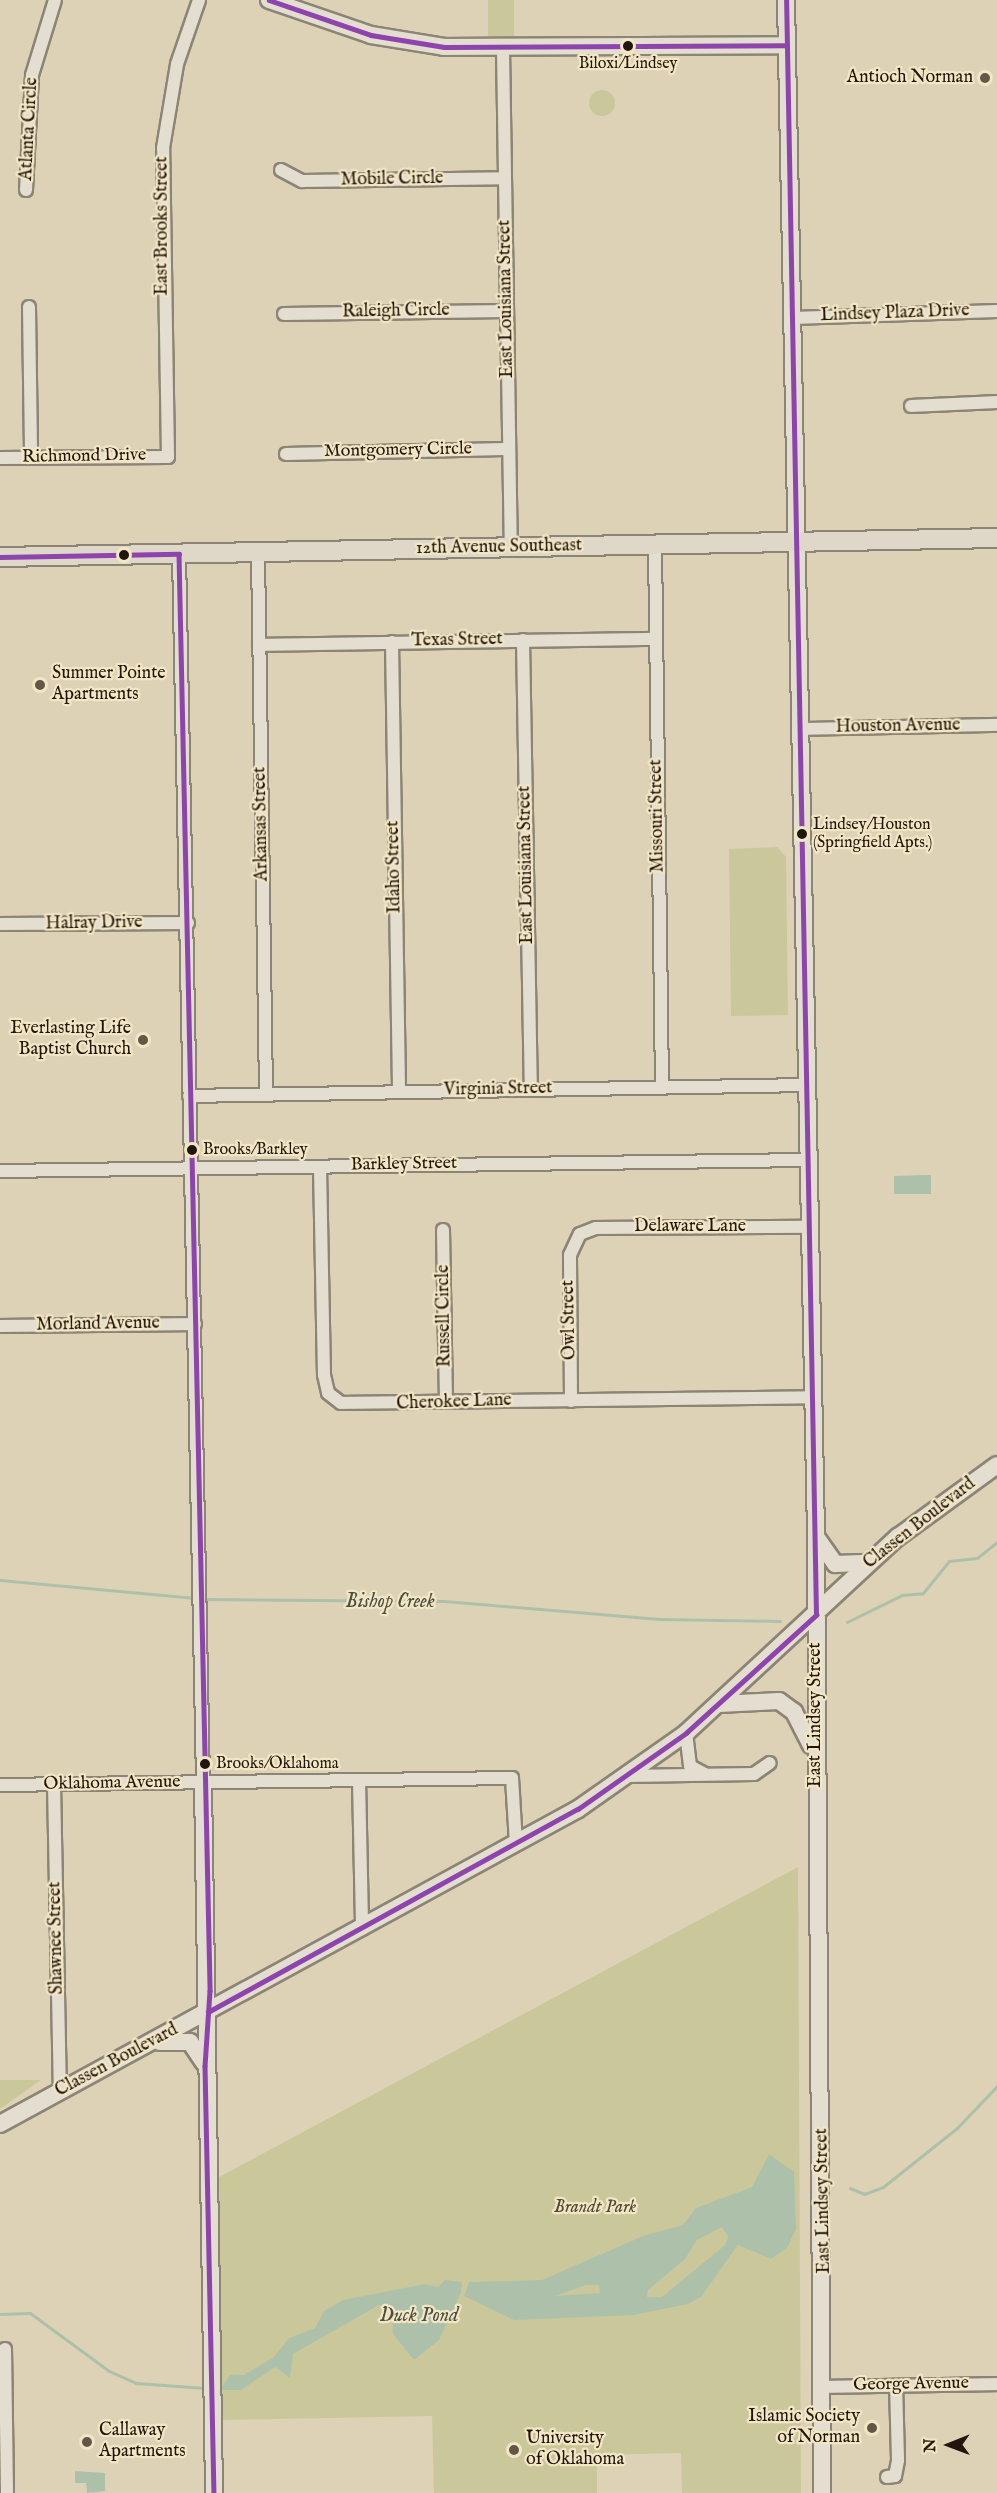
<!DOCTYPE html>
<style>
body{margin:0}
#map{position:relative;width:997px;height:2493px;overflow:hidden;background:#ddd2b6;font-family:"IM FELL English",serif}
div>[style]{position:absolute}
.green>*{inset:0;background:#cac89b;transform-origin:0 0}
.round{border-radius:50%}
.water>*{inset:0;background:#adc1aa}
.stream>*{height:3px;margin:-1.5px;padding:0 1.5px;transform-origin:1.5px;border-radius:1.5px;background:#adc1aa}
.roads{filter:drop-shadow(2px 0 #8c8474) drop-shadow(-2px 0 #8c8474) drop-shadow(0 2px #8c8474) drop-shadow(0 -2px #8c8474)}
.street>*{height:12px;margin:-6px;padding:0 6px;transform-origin:6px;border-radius:6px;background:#e3ded0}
.secondary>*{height:16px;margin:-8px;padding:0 8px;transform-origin:8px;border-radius:8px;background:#e3ded0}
.primary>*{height:18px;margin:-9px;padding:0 9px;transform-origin:9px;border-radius:9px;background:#dfd8c8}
.bus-1>*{height:4.5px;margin:-2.25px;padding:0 2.25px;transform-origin:2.25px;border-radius:2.25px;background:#8e44ad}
.dots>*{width:16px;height:16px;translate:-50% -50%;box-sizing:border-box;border:3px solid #f3e6c5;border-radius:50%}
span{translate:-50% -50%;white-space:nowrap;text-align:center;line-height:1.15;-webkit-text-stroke:4.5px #f3e6c5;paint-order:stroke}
.bus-label{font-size:16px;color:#21160d}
.left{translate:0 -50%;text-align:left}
.poi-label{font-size:18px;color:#21160d}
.right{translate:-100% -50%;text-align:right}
.street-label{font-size:18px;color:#21160d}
.park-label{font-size:18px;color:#4f4931;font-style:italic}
.water-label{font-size:20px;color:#4b4f42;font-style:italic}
.north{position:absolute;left:919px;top:2415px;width:60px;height:60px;-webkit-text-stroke:4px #f3e6c5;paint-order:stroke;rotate:269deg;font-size:16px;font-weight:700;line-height:24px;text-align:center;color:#21160d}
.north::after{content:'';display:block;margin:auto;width:21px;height:27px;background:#21160d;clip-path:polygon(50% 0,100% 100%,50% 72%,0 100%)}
</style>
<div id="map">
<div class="green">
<i style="left:488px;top:0;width:26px;height:37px"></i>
<i class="round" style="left:589px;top:90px;width:26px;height:26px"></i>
<i style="clip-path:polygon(777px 847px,786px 857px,788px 1015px,731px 1016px,729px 849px)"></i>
<i style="clip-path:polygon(798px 1867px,801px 2493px,682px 2493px,681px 2453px,597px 2455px,597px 2493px,434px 2493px,432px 2416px,222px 2420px,219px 2177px)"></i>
<i style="clip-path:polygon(0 2080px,41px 2080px,0 2109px)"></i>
</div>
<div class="water">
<i style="clip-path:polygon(924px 1175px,931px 1175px,931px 1194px,894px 1194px,894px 1176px)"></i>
<i style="clip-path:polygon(evenodd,769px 2154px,794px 2172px,796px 2229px,787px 2248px,771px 2259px,738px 2245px,701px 2297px,688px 2304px,634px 2315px,514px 2320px,464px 2296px,469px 2282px,542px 2280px,643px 2236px,683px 2225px,696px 2208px,752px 2187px,769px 2154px,722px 2227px,728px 2237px,725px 2245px,662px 2297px,647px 2297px,648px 2290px,685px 2259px,697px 2240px,722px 2227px,769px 2154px,586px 2285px,599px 2285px,600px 2293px,555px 2296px,586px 2285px)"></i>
<i style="clip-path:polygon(445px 2280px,462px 2282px,461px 2292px,439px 2340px,414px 2360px,393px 2334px,392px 2309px,379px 2305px,293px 2354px,290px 2378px,275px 2367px,241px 2390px,220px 2390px,230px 2375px,244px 2375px,274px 2357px,289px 2338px,315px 2328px,324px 2311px,343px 2300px,425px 2284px,438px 2287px)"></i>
<i style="clip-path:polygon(75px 2471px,105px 2473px,105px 2491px,87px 2493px,86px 2483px,75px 2483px)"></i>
</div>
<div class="stream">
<i style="left:0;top:1580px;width:196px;rotate:5.3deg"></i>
<i style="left:202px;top:1599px;width:242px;rotate:0.5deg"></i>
<i style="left:444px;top:1601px;width:216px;rotate:4.8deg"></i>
<i style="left:659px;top:1619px;width:121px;rotate:0.9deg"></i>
<i style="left:847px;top:1622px;width:61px;rotate:-26.1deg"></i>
<i style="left:902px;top:1595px;width:21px;rotate:-5deg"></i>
<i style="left:923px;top:1593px;width:41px;rotate:-50.9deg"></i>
<i style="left:949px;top:1561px;width:28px;rotate:-6deg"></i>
<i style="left:977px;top:1558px;width:26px;rotate:-39deg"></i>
<i style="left:850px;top:2188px;width:15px;rotate:23deg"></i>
<i style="left:864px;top:2194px;width:20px;rotate:-20deg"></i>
<i style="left:883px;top:2187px;width:95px;rotate:-38.6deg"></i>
<i style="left:957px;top:2128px;width:58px;rotate:-46.4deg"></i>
<i style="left:0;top:2314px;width:30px;rotate:-2deg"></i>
<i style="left:30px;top:2313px;width:98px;rotate:36.3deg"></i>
<i style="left:109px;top:2371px;width:30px;rotate:24deg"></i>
<i style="left:136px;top:2383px;width:70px;rotate:4.1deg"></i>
</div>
<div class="roads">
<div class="street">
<i style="left:503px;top:49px;width:499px;rotate:89.1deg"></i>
<i style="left:281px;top:170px;width:24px;rotate:28deg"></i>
<i style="left:302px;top:181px;width:203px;rotate:-0.8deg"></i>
<i style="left:26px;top:190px;width:115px;rotate:-87deg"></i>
<i style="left:32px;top:75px;width:78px;rotate:-73deg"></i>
<i style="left:29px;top:307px;width:151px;rotate:89.2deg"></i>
<i style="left:284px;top:314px;width:223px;rotate:-0.8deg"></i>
<i style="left:793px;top:318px;width:204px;rotate:-2deg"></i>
<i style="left:911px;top:406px;width:86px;rotate:-2.7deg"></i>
<i style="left:286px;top:454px;width:223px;rotate:-1.3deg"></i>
<i style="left:0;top:458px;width:168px;rotate:-0.3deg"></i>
<i style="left:168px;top:457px;width:309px;rotate:-90.9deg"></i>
<i style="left:163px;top:148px;width:85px;rotate:-80.5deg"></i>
<i style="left:177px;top:64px;width:68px;rotate:-71deg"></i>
<i style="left:655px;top:545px;width:542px;rotate:89.26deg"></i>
<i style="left:258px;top:553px;width:541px;rotate:89.15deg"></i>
<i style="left:179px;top:554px;width:1229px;rotate:88.88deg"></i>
<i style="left:523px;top:640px;width:449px;rotate:89deg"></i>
<i style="left:392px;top:642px;width:450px;rotate:89.1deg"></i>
<i style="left:259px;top:645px;width:396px;rotate:-0.9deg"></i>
<i style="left:800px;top:729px;width:197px;rotate:-1.2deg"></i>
<i style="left:0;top:924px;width:188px;rotate:-0.3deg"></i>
<i style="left:189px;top:1096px;width:617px;rotate:-1.02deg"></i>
<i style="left:320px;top:1167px;width:208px;rotate:88.9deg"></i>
<i style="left:324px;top:1375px;width:18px;rotate:77deg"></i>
<i style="left:328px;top:1393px;width:16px;rotate:38deg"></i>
<i style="left:341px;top:1403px;width:469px;rotate:-0.7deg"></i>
<i style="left:0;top:1171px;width:807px;rotate:-0.78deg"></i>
<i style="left:443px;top:1230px;width:172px;rotate:89deg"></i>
<i style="left:0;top:1326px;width:195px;rotate:-0.6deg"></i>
<i style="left:571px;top:1401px;width:146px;rotate:-90.4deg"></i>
<i style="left:570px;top:1255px;width:23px;rotate:-65deg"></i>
<i style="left:580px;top:1234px;width:17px;rotate:-21deg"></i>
<i style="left:596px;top:1228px;width:212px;rotate:-0.3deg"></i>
<i style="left:686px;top:1733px;width:33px;rotate:83deg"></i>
<i style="left:690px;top:1766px;width:17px;rotate:28deg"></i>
<i style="left:627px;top:1776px;width:127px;rotate:-0.9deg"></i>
<i style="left:754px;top:1774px;width:19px;rotate:-35deg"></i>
<i style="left:359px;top:1780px;width:149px;rotate:88.8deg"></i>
<i style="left:54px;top:1784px;width:308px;rotate:88.9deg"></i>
<i style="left:0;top:1785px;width:512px;rotate:-0.78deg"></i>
<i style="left:512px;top:1778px;width:66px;rotate:86.5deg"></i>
<i style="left:5px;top:2349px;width:144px;rotate:89.2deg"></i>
<i style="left:824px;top:2387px;width:173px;rotate:-1deg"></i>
<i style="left:887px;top:2477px;width:8px;rotate:-7deg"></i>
<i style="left:895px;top:2476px;width:16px;rotate:-79deg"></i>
<i style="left:898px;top:2460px;width:74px;rotate:-91.5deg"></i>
</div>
<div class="secondary">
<i style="left:269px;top:0;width:108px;rotate:18.9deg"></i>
<i style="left:371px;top:35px;width:74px;rotate:9.3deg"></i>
<i style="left:444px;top:47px;width:343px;rotate:-0.3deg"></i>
<i style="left:786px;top:0;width:1534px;rotate:88.88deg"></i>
<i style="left:816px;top:1534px;width:959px;rotate:89.64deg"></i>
<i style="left:817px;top:1538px;width:32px;rotate:55deg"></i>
<i style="left:835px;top:1564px;width:33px;rotate:-2deg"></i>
<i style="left:719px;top:1704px;width:60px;rotate:-2.9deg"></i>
<i style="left:779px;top:1701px;width:19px;rotate:36deg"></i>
<i style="left:794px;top:1712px;width:37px;rotate:63deg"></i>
<i style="left:203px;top:1783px;width:710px;rotate:89.11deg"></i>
<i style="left:160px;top:2042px;width:30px"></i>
<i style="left:190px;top:2042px;width:25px;rotate:56deg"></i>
<i style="left:0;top:2124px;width:658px;rotate:-28.59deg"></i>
<i style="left:578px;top:1809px;width:132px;rotate:-35.1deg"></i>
<i style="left:686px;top:1733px;width:289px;rotate:-42.8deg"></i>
<i style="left:898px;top:1537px;width:122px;rotate:-36deg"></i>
</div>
<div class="primary">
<i style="left:0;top:557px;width:997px;rotate:-1.09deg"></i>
</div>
</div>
<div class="bus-1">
<i style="left:269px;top:0;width:108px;rotate:18.9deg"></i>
<i style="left:371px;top:35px;width:74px;rotate:9.3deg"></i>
<i style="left:444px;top:47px;width:343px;rotate:-0.3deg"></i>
<i style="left:0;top:557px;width:179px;rotate:-1deg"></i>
<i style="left:179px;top:554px;width:1437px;rotate:88.76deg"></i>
<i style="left:210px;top:1991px;width:75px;rotate:93.8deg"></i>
<i style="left:205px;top:2066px;width:427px;rotate:88.8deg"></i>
<i style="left:208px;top:2012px;width:422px;rotate:-28.8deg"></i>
<i style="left:578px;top:1809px;width:132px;rotate:-35.1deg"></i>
<i style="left:686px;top:1733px;width:176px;rotate:-42.2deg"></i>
<i style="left:816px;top:1615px;width:1615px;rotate:-91.06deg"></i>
</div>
<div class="dots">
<i style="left:628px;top:46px;background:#21160d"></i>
<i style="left:985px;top:78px;background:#635848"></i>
<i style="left:124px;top:555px;background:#21160d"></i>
<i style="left:40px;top:685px;background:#635848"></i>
<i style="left:802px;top:834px;background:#21160d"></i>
<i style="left:143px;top:1040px;background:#635848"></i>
<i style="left:192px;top:1150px;background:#21160d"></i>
<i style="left:205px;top:1764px;background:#21160d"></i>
<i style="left:872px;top:2428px;background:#635848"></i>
<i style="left:87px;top:2442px;background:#635848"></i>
<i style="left:514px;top:2450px;background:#635848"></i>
</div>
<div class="bus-label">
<span style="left:628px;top:64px">Biloxi/Lindsey</span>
<span class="left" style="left:813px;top:834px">Lindsey/Houston<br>(Springfield Apts.)</span>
<span class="left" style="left:203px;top:1150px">Brooks/Barkley</span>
<span class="left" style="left:216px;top:1764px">Brooks/Oklahoma</span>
</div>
<div class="poi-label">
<span class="right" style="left:973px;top:78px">Antioch Norman</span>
<span class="left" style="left:52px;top:685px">Summer Pointe<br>Apartments</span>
<span class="right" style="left:131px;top:1040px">Everlasting Life<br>Baptist Church</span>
<span class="right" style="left:860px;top:2428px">Islamic Society<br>of Norman</span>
<span class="left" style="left:99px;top:2442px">Callaway<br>Apartments</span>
<span class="left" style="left:526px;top:2450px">University<br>of Oklahoma</span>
</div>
<div class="street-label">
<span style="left:30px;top:129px;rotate:-87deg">Atlanta Circle</span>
<span style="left:392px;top:180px;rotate:-1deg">Mobile Circle</span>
<span style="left:163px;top:226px;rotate:-90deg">East Brooks Street</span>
<span style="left:507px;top:299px;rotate:-91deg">East Louisiana Street</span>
<span style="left:396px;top:312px;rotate:-1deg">Raleigh Circle</span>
<span style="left:895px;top:314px;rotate:-2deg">Lindsey Plaza Drive</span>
<span style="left:398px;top:451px;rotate:-1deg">Montgomery Circle</span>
<span style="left:84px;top:457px;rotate:-1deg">Richmond Drive</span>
<span style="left:499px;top:548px;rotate:-1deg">12th Avenue Southeast</span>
<span style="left:457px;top:641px;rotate:-1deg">Texas Street</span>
<span style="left:898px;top:727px;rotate:-1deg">Houston Avenue</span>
<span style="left:658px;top:816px;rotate:-91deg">Missouri Street</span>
<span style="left:262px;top:824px;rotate:-91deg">Arkansas Street</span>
<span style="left:527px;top:865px;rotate:-91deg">East Louisiana Street</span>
<span style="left:395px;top:867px;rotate:-91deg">Idaho Street</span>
<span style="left:94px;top:924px;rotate:-1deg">Halray Drive</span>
<span style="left:498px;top:1090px;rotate:-1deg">Virginia Street</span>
<span style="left:404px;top:1165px;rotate:-1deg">Barkley Street</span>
<span style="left:690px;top:1227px">Delaware Lane</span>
<span style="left:445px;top:1316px;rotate:-91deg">Russell Circle</span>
<span style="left:570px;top:1320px;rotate:-91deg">Owl Street</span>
<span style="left:98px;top:1325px;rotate:-1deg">Morland Avenue</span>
<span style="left:454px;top:1403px;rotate:-2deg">Cherokee Lane</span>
<span style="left:920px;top:1524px;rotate:-38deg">Classen Boulevard</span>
<span style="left:816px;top:1715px;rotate:-90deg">East Lindsey Street</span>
<span style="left:112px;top:1784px;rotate:-1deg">Oklahoma Avenue</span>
<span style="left:57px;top:1938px;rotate:-91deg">Shawnee Street</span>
<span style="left:117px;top:2061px;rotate:-28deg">Classen Boulevard</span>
<span style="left:824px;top:2201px;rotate:-91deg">East Lindsey Street</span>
<span style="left:911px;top:2385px;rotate:-1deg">George Avenue</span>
</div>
<div class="park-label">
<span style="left:595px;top:2208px">Brandt Park</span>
</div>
<div class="water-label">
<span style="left:390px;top:1601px">Bishop Creek</span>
<span style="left:419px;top:2315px">Duck Pond</span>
</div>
<div class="north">N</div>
</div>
